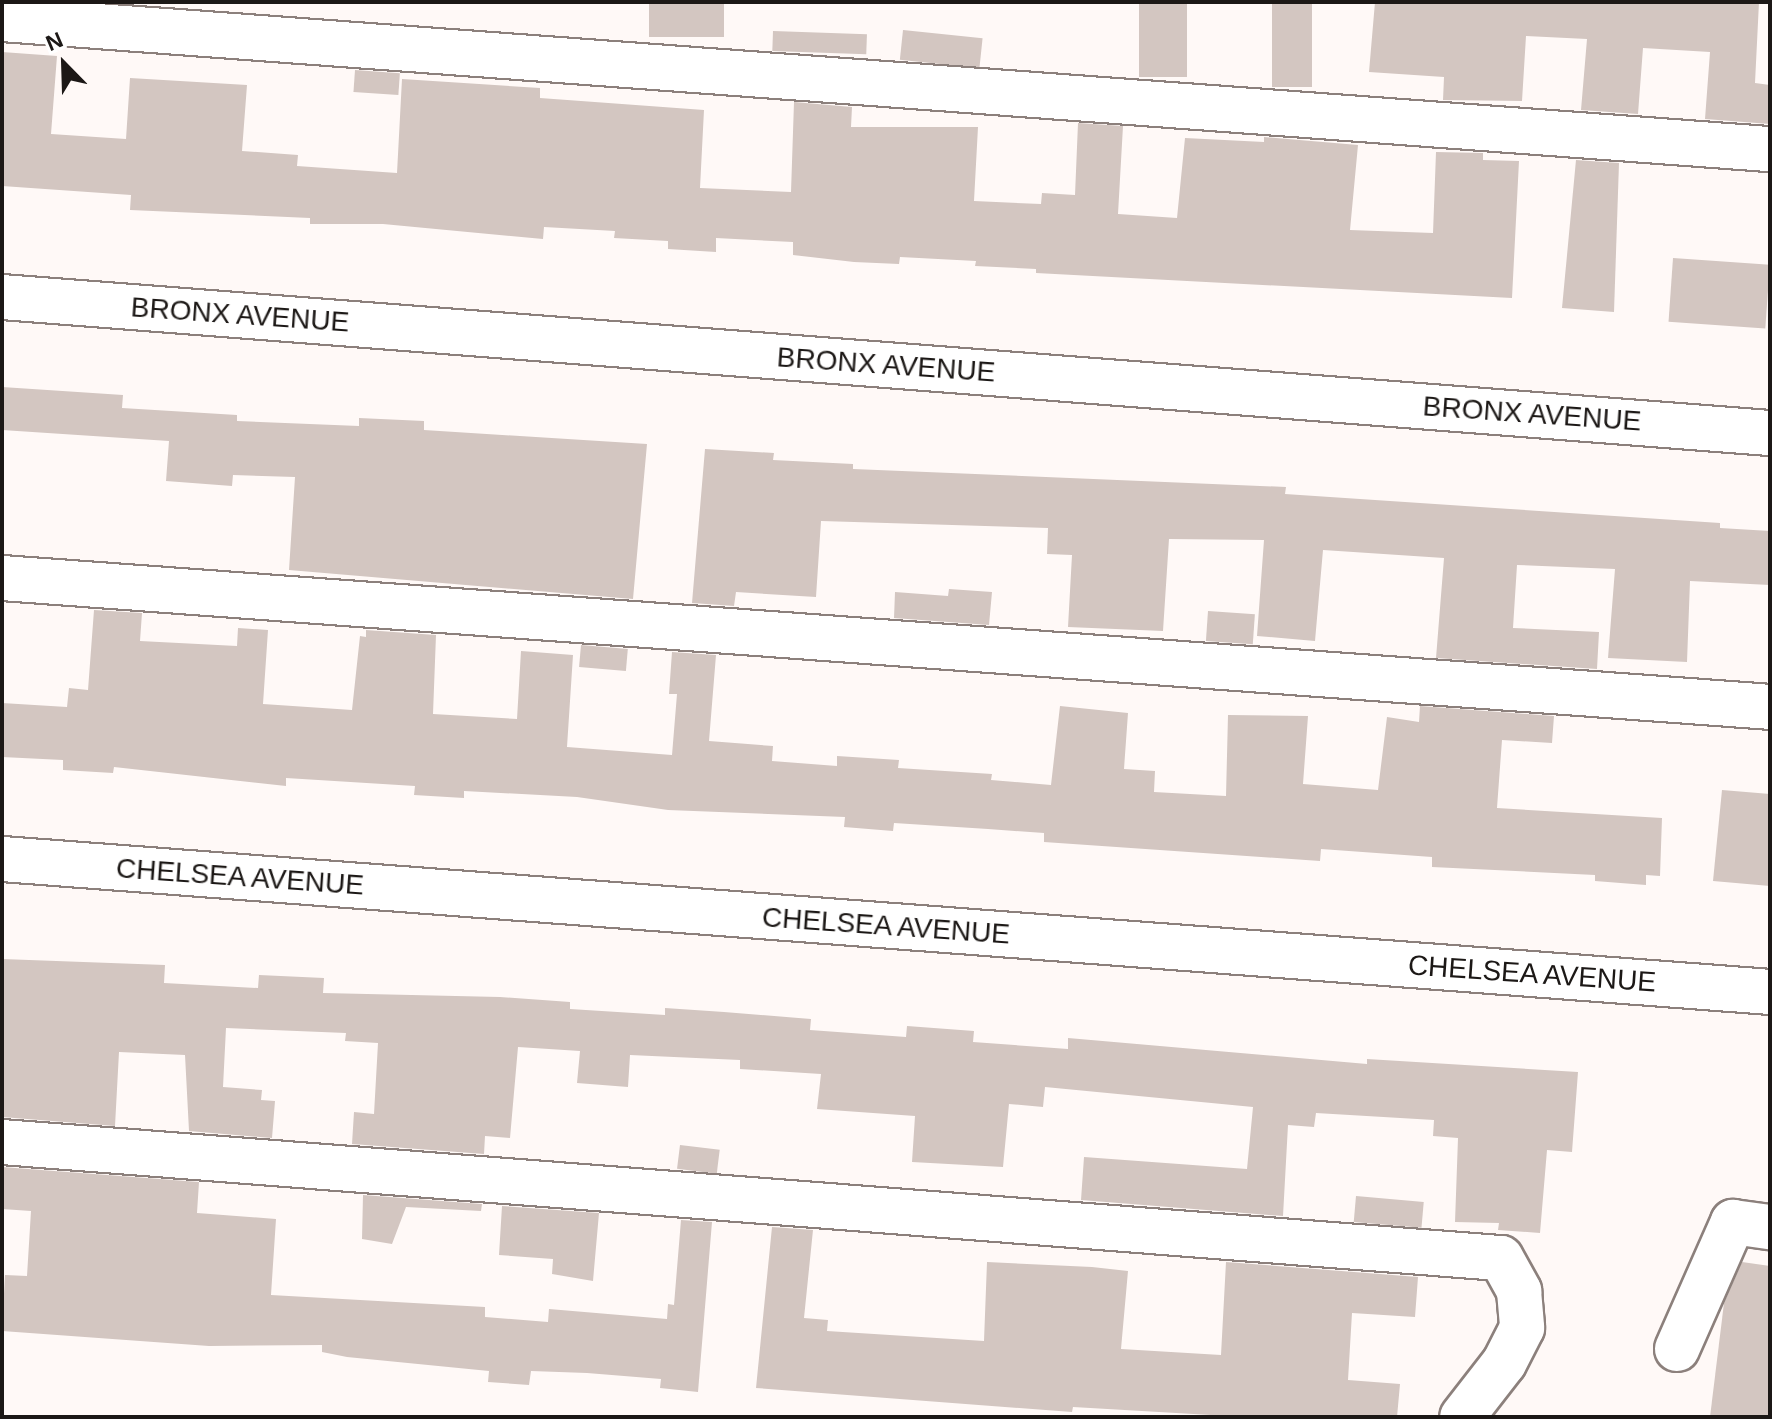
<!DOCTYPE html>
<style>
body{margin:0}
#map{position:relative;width:1772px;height:1419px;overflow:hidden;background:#fff9f7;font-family:Helvetica,sans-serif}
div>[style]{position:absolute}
.building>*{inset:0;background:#d3c6c1;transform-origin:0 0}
.roads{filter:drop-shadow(2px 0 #8c807c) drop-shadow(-2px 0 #8c807c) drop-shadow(0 2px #8c807c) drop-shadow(0 -2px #8c807c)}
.minor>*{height:44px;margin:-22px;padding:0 22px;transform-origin:22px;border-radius:22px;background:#fff}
span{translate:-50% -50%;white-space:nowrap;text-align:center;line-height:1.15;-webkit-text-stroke:8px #fff;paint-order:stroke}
.street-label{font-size:28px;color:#1c1816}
.frame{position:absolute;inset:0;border:4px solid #1c1816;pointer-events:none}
.north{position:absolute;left:24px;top:24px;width:80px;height:80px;-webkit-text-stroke:6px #fff;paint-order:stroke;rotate:337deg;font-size:22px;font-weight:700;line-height:32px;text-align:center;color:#1c1816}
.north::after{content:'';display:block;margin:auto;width:28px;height:36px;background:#1c1816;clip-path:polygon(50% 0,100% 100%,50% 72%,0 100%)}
</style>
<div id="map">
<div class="building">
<i style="left:649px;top:2px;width:75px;height:35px"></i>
<i style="left:1139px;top:2px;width:48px;height:75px"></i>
<i style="left:1272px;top:2px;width:40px;height:85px"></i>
<i style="clip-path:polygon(1375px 2px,1759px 2px,1755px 83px,1770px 85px,1770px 124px,1705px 119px,1710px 52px,1643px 48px,1638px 114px,1581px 110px,1587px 39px,1526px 36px,1522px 101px,1443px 100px,1444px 77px,1369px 72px)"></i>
<i style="left:903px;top:30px;width:80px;height:30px;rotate:6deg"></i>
<i style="left:773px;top:31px;width:94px;height:20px;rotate:2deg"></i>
<i style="clip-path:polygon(2px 52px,57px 56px,51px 134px,126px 139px,130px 78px,247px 85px,242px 151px,298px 155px,297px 166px,397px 173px,402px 79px,540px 88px,540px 98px,704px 110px,700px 188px,791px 192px,794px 102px,852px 107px,851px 127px,978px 127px,974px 201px,1041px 204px,1042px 193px,1075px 195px,1078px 123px,1123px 126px,1118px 214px,1177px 218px,1185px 138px,1264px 142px,1264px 137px,1358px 145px,1350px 230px,1433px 233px,1436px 152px,1483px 153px,1483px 160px,1519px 161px,1512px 298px,1036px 273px,1036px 269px,975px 266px,976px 261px,900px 257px,899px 264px,854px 262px,793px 255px,793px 242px,716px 238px,716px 252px,668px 249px,668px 241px,614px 238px,615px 231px,544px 227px,543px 239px,383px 224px,310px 224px,310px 218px,130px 210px,131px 195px,2px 186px)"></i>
<i style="left:355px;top:70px;width:45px;height:22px;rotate:4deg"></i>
<i style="clip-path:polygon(1576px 160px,1619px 163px,1614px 312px,1562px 308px)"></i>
<i style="left:1673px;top:258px;width:97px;height:64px;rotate:4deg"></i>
<i style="clip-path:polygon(2px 387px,123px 395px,122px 408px,237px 415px,237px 421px,359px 426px,359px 418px,424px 421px,424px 430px,647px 444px,633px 599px,289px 570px,295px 477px,233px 475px,232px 486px,166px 481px,169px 441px,2px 430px)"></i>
<i style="clip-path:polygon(705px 449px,774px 453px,773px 460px,853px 464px,853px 469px,1286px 487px,1285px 494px,1720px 523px,1720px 528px,1770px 531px,1770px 585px,1690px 581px,1687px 662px,1608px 658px,1615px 569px,1517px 565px,1513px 628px,1599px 632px,1597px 669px,1436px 658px,1444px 558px,1323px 550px,1315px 641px,1257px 636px,1264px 540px,1169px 539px,1163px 631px,1068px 627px,1072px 555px,1047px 554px,1048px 528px,821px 521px,816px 597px,736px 592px,734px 606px,692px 603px)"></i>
<i style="clip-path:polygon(949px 589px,992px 592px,989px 625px,894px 618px,895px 592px,948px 596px)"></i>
<i style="clip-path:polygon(94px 610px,142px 613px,140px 641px,237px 646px,238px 628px,268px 630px,263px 704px,352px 710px,360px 636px,366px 637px,366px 630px,436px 635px,433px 714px,517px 719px,521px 651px,573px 655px,567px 747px,672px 755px,677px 694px,669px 694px,672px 652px,716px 655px,709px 741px,773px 746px,772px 761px,837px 766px,837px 756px,899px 760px,898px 768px,992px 774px,991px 780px,1051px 785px,1060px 706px,1128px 713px,1124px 769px,1155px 771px,1154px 792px,1226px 796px,1228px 715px,1308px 716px,1303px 784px,1378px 790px,1387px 717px,1419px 722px,1420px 706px,1554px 716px,1552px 743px,1502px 740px,1497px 808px,1662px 818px,1660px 876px,1646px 875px,1646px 885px,1595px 881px,1595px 875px,1432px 867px,1432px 857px,1321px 849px,1320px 861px,1044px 842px,1044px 833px,988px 829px,894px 823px,893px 831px,844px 827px,845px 817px,668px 810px,577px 797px,464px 791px,464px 798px,414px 795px,415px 786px,286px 778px,286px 786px,114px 767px,113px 773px,63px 770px,63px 760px,2px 757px,2px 703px,67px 707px,69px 688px,88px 690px)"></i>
<i style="left:1208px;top:611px;width:47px;height:30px;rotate:4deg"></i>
<i style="left:581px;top:645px;width:47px;height:22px;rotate:5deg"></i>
<i style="clip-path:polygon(1722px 790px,1770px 794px,1770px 886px,1713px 881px)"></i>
<i style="clip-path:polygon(2px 959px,165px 965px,164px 983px,258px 988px,259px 975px,324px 978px,323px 993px,500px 997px,570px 1002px,570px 1009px,665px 1015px,665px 1008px,724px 1012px,811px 1019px,810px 1030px,906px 1037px,907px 1026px,974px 1031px,973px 1042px,1068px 1049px,1068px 1038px,1367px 1064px,1367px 1059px,1578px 1072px,1572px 1152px,1547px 1150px,1540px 1233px,1498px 1230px,1499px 1223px,1455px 1222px,1458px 1138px,1433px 1136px,1434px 1120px,1316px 1113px,1314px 1127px,1288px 1125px,1283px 1216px,1081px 1200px,1084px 1157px,1247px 1169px,1253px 1107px,1045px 1087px,1043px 1107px,1009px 1104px,1003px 1167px,912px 1162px,915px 1116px,817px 1109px,821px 1074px,740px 1069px,740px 1060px,630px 1055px,628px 1087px,577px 1083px,580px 1051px,518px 1047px,510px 1138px,485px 1136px,484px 1154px,352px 1144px,354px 1112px,374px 1114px,378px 1043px,345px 1041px,346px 1033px,226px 1028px,223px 1087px,262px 1090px,261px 1100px,275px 1101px,272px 1138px,189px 1131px,185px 1055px,119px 1052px,115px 1126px,2px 1117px)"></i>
<i style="left:680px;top:1145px;width:40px;height:24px;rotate:7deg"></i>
<i style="clip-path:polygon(2px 1167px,199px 1182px,197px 1213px,276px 1219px,271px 1295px,485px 1307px,485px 1317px,548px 1322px,549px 1309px,667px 1319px,668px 1304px,674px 1305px,681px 1220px,712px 1222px,698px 1392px,660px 1388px,661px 1379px,587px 1373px,531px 1371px,529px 1385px,488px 1382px,489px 1371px,347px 1357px,322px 1352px,322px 1345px,209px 1346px,2px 1331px,5px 1275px,27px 1276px,31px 1211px,2px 1209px)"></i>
<i style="clip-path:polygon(363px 1195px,482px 1204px,481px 1211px,406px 1207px,392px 1244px,362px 1239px)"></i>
<i style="left:1356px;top:1196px;width:68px;height:26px;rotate:5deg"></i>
<i style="clip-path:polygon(502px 1206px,599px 1213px,593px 1281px,552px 1274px,553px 1259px,499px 1255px)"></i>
<i style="clip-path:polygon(772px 1227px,813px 1230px,804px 1318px,828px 1320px,827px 1331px,984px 1341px,987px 1262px,1092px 1267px,1128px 1271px,1121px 1349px,1221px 1355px,1226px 1262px,1418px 1277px,1415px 1317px,1352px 1313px,1348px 1380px,1400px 1384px,1397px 1417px,1245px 1417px,1073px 1407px,1072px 1412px,756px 1388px)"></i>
<i style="clip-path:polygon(1742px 1262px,1770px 1266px,1770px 1417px,1710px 1417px,1724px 1303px)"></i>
</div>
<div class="roads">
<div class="minor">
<i style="left:2px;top:19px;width:1773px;rotate:4.21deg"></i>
<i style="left:2px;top:297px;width:1773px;rotate:4.4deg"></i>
<i style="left:2px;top:578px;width:1773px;rotate:4.17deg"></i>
<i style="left:2px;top:859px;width:1773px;rotate:4.3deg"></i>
<i style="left:2px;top:1142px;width:1503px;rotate:4.43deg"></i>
<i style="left:1501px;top:1258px;width:38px;rotate:61deg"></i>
<i style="left:1519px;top:1291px;width:37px;rotate:85deg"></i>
<i style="left:1522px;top:1328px;width:39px;rotate:117deg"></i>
<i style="left:1504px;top:1363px;width:68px;rotate:127.9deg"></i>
<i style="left:1677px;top:1349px;width:139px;rotate:-66.2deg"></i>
<i style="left:1733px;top:1222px;width:37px;rotate:8deg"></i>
</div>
</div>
<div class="street-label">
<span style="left:240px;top:315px;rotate:4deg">BRONX AVENUE</span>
<span style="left:886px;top:365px;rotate:4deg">BRONX AVENUE</span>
<span style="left:1532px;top:414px;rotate:4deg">BRONX AVENUE</span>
<span style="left:240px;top:877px;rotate:4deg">CHELSEA AVENUE</span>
<span style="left:886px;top:926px;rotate:4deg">CHELSEA AVENUE</span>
<span style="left:1532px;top:974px;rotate:4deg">CHELSEA AVENUE</span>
</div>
<div class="frame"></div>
<div class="north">N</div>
</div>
